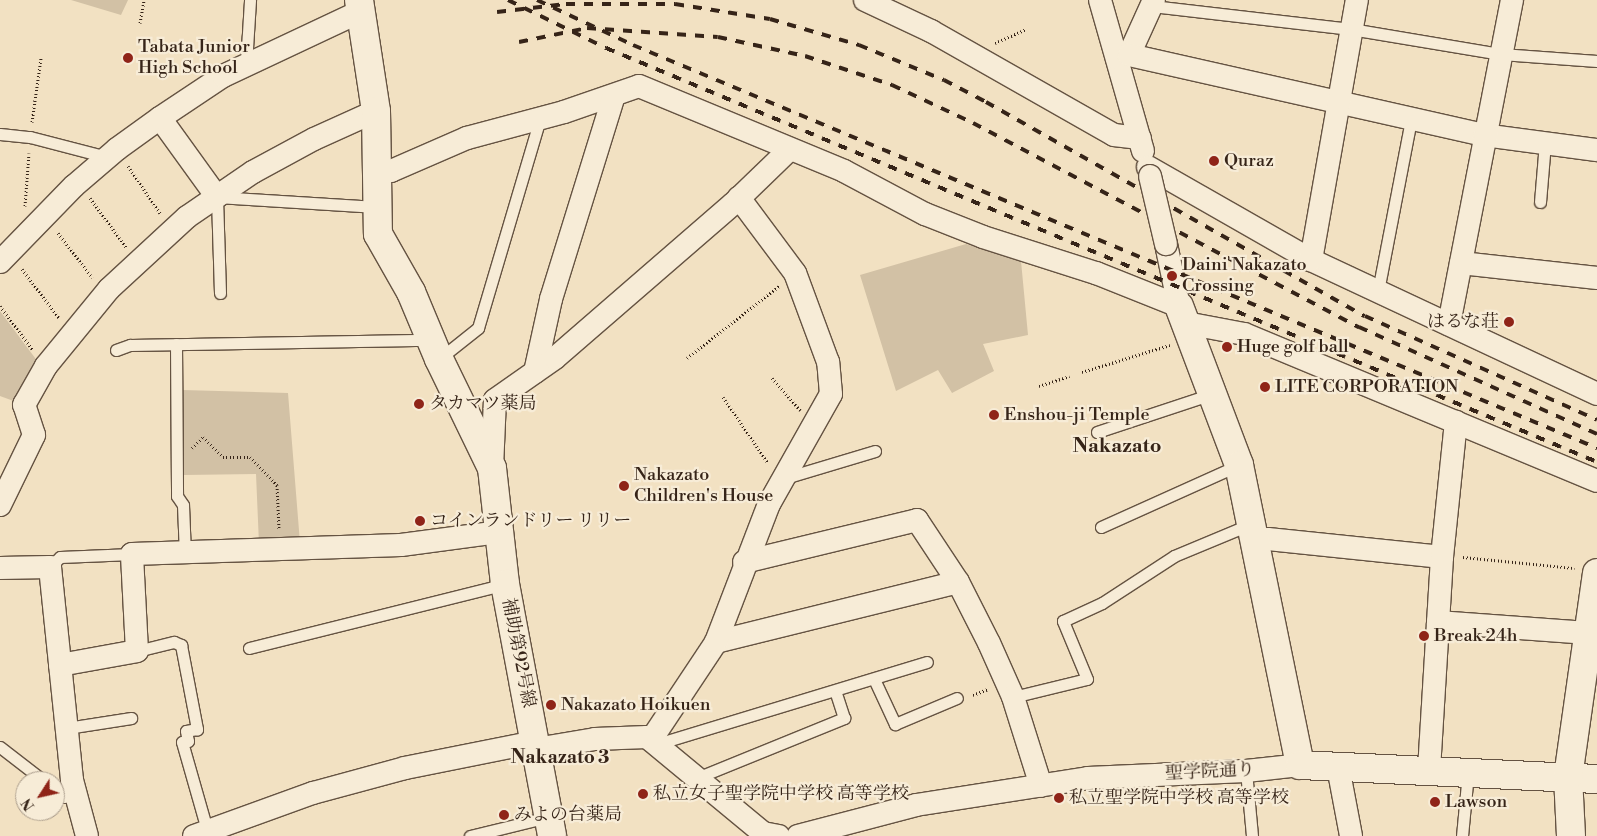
<!DOCTYPE html>
<meta charset="utf-8">
<style>
body{margin:0}
#map{position:relative;width:1597px;height:836px;overflow:hidden;background:#f2e1c2;font-family:"Libre Bodoni","Noto Serif JP",serif}
div>[style]{position:absolute}
.green>*{inset:0;background:#d2c1a5}
.path>*{height:3px;margin-top:-1.5px;transform-origin:0;background:repeating-linear-gradient(90deg,#362418 0 1px,transparent 0 3.5px)}
.roads{filter:drop-shadow(1px 0 #655342) drop-shadow(-1px 0 #655342) drop-shadow(0 1px #655342) drop-shadow(0 -1px #655342)}
.service>*{height:11px;margin:-5.5px;padding:0 5.5px;transform-origin:5.5px;border-radius:5.5px;background:#f7ecd7}
.minor>*{height:22px;margin:-11px;padding:0 11px;transform-origin:11px;border-radius:11px;background:#f7ecd7}
.tertiary>*{height:28px;margin:-14px;padding:0 14px;transform-origin:14px;border-radius:14px;background:#f7ecd7}
.rail>*{height:4px;margin-top:-2px;transform-origin:0;background:repeating-linear-gradient(90deg,#362418 0 9px,transparent 0 18px)}
.bridges{filter:drop-shadow(1px 0 #655342) drop-shadow(-1px 0 #655342) drop-shadow(0 1px #655342) drop-shadow(0 -1px #655342)}
.minor-bridge>*{height:22px;margin:-11px;padding:0 11px;transform-origin:11px;border-radius:11px;background:#f7ecd7}
.dots>*{width:14px;height:14px;translate:-50% -50%;box-sizing:border-box;border:2px solid #f7ecd7;border-radius:50%}
span{translate:-50% -50%;white-space:nowrap;text-align:center;line-height:1.15;-webkit-text-stroke:4.5px #f7ecd7;paint-order:stroke}
.poi-label{font-size:18px;color:#362418}
.left{translate:0 -50%;text-align:left}
.right{translate:-100% -50%;text-align:right}
.street-label{font-size:18px;color:#362418}
.neighbourhood-label{font-size:19px;color:#362418;font-weight:700}
.quarter-label{font-size:20px;color:#362418;font-weight:700}
.north{position:absolute;left:15px;top:771px;width:50px;height:50px;box-sizing:border-box;background:#f7ecd7;border:1px solid #aa9c8b;border-radius:50%;rotate:235deg;font-size:14px;font-weight:700;line-height:20px;text-align:center;color:#362418}
.north::after{content:'';display:block;margin:auto;width:18px;height:22px;background:#8f2418;clip-path:polygon(50% 0,100% 100%,50% 72%,0 100%)}
</style>
<div id="map">
<div class="green">
<i style="clip-path:polygon(71px 0,128px 0,121px 15px)"></i>
<i style="clip-path:polygon(966px 244px,1021px 261px,1028px 335px,983px 344px,994px 371px,952px 393px,938px 370px,896px 391px,860px 275px)"></i>
<i style="clip-path:polygon(0 311px,41px 366px,19px 403px,0 396px)"></i>
<i style="clip-path:polygon(182px 390px,288px 393px,300px 543px,259px 544px,256px 474px,184px 475px)"></i>
</div>
<div class="path">
<i style="left:140px;top:23px;width:23px;rotate:-80deg"></i>
<i style="left:995px;top:43px;width:34px;rotate:-24deg"></i>
<i style="left:32px;top:122px;width:65px;rotate:-82deg"></i>
<i style="left:128px;top:166px;width:57px;rotate:55.8deg"></i>
<i style="left:90px;top:198px;width:61px;rotate:53.7deg"></i>
<i style="left:25px;top:206px;width:53px;rotate:-85.7deg"></i>
<i style="left:58px;top:233px;width:56px;rotate:52.3deg"></i>
<i style="left:22px;top:269px;width:61px;rotate:52.9deg"></i>
<i style="left:0;top:306px;width:55px;rotate:53.1deg"></i>
<i style="left:687px;top:358px;width:117px;rotate:-38deg"></i>
<i style="left:1082px;top:372px;width:92px;rotate:-17.1deg"></i>
<i style="left:772px;top:378px;width:43px;rotate:48.8deg"></i>
<i style="left:1039px;top:386px;width:32px;rotate:-18deg"></i>
<i style="left:723px;top:397px;width:80px;rotate:55.7deg"></i>
<i style="left:192px;top:448px;width:16px;rotate:-45deg"></i>
<i style="left:203px;top:437px;width:28px;rotate:45deg"></i>
<i style="left:223px;top:457px;width:27px"></i>
<i style="left:250px;top:457px;width:39px;rotate:46deg"></i>
<i style="left:277px;top:485px;width:44px;rotate:87.4deg"></i>
<i style="left:1463px;top:557px;width:112px;rotate:5.7deg"></i>
<i style="left:973px;top:695px;width:16px;rotate:-22deg"></i>
</div>
<div class="roads">
<div class="service">
<i style="left:1152px;top:6px;width:200px;rotate:6.6deg"></i>
<i style="left:1351px;top:29px;width:152px;rotate:9.5deg"></i>
<i style="left:1501px;top:54px;width:96px;rotate:4.2deg"></i>
<i style="left:246px;top:64px;width:64px;rotate:-86.4deg"></i>
<i style="left:0;top:134px;width:30px;rotate:6deg"></i>
<i style="left:30px;top:137px;width:80px;rotate:14.6deg"></i>
<i style="left:1540px;top:202px;width:60px;rotate:-85.2deg"></i>
<i style="left:1378px;top:291px;width:175px;rotate:-79.1deg"></i>
<i style="left:220px;top:293px;width:96px;rotate:-91.8deg"></i>
<i style="left:217px;top:197px;width:160px;rotate:3.6deg"></i>
<i style="left:176px;top:344px;width:152px;rotate:89.6deg"></i>
<i style="left:177px;top:496px;width:11px;rotate:56deg"></i>
<i style="left:183px;top:505px;width:49px;rotate:87.7deg"></i>
<i style="left:116px;top:350px;width:15px;rotate:-20deg"></i>
<i style="left:130px;top:345px;width:300px;rotate:-1deg"></i>
<i style="left:439px;top:359px;width:50px;rotate:-38.5deg"></i>
<i style="left:478px;top:328px;width:218px;rotate:-73.5deg"></i>
<i style="left:1097px;top:432px;width:121px;rotate:-18.3deg"></i>
<i style="left:785px;top:478px;width:94px;rotate:-16.7deg"></i>
<i style="left:1101px;top:527px;width:151px;rotate:-24.2deg"></i>
<i style="left:50px;top:567px;width:14px;rotate:-45deg"></i>
<i style="left:60px;top:557px;width:72px;rotate:-2.4deg"></i>
<i style="left:249px;top:648px;width:264px;rotate:-14deg"></i>
<i style="left:137px;top:651px;width:38px;rotate:-14deg"></i>
<i style="left:174px;top:642px;width:8px;rotate:23deg"></i>
<i style="left:181px;top:645px;width:86px;rotate:79.2deg"></i>
<i style="left:197px;top:729px;width:11px;rotate:170deg"></i>
<i style="left:186px;top:731px;width:10px;rotate:79deg"></i>
<i style="left:188px;top:741px;width:6px;rotate:171deg"></i>
<i style="left:182px;top:742px;width:91px;rotate:74.1deg"></i>
<i style="left:874px;top:679px;width:50px;rotate:65deg"></i>
<i style="left:895px;top:724px;width:67px;rotate:-22.8deg"></i>
<i style="left:1013px;top:697px;width:76px;rotate:-13.7deg"></i>
<i style="left:1087px;top:679px;width:63px;rotate:-112.5deg"></i>
<i style="left:1063px;top:621px;width:43px;rotate:-24.8deg"></i>
<i style="left:1102px;top:603px;width:86px;rotate:-33.1deg"></i>
<i style="left:1174px;top:556px;width:83px;rotate:-22.6deg"></i>
<i style="left:67px;top:728px;width:65px;rotate:-8.9deg"></i>
<i style="left:657px;top:744px;width:282px;rotate:-16.9deg"></i>
<i style="left:0;top:747px;width:56px;rotate:37.7deg"></i>
<i style="left:1246px;top:771px;width:65px;rotate:84.7deg"></i>
<i style="left:699px;top:777px;width:157px;rotate:-22.1deg"></i>
<i style="left:844px;top:718px;width:28px;rotate:-108deg"></i>
<i style="left:55px;top:790px;width:11px;rotate:38deg"></i>
<i style="left:64px;top:797px;width:12px;rotate:-14deg"></i>
<i style="left:470px;top:836px;width:80px;rotate:-13.7deg"></i>
<i style="left:1462px;top:836px;width:63px;rotate:-84.6deg"></i>
</div>
<div class="minor">
<i style="left:865px;top:0;width:73px;rotate:25.2deg"></i>
<i style="left:931px;top:31px;width:210px;rotate:29.6deg"></i>
<i style="left:1114px;top:135px;width:26px;rotate:7deg"></i>
<i style="left:1100px;top:0;width:157px;rotate:74.1deg"></i>
<i style="left:1129px;top:55px;width:60px;rotate:-65.6deg"></i>
<i style="left:1117px;top:58px;width:12px;rotate:-14deg"></i>
<i style="left:1129px;top:55px;width:364px;rotate:12.7deg"></i>
<i style="left:1484px;top:135px;width:114px;rotate:7.6deg"></i>
<i style="left:160px;top:118px;width:97px;rotate:54.2deg"></i>
<i style="left:1148px;top:167px;width:188px;rotate:29.7deg"></i>
<i style="left:1311px;top:260px;width:316px;rotate:25.1deg"></i>
<i style="left:378px;top:173px;width:13px;rotate:-9deg"></i>
<i style="left:391px;top:171px;width:83px;rotate:-23.5deg"></i>
<i style="left:467px;top:138px;width:100px;rotate:-15deg"></i>
<i style="left:564px;top:112px;width:79px;rotate:-19.1deg"></i>
<i style="left:639px;top:86px;width:222px;rotate:22.5deg"></i>
<i style="left:844px;top:171px;width:92px;rotate:28deg"></i>
<i style="left:925px;top:214px;width:62px;rotate:21.6deg"></i>
<i style="left:983px;top:237px;width:119px;rotate:17.7deg"></i>
<i style="left:1096px;top:273px;width:89px;rotate:21.7deg"></i>
<i style="left:1166px;top:244px;width:63px;rotate:78.2deg"></i>
<i style="left:1311px;top:260px;width:264px;rotate:-80deg"></i>
<i style="left:0;top:262px;width:106px;rotate:-45.8deg"></i>
<i style="left:74px;top:186px;width:57px;rotate:-40.7deg"></i>
<i style="left:117px;top:149px;width:53px;rotate:-35.8deg"></i>
<i style="left:160px;top:118px;width:76px;rotate:-33.7deg"></i>
<i style="left:223px;top:76px;width:153px;rotate:-25.2deg"></i>
<i style="left:1461px;top:263px;width:137px;rotate:6.3deg"></i>
<i style="left:1186px;top:323px;width:59px;rotate:10.7deg"></i>
<i style="left:1244px;top:334px;width:382px;rotate:22.6deg"></i>
<i style="left:1449px;top:324px;width:330px;rotate:-79deg"></i>
<i style="left:535px;top:372px;width:75px;rotate:-77.6deg"></i>
<i style="left:551px;top:299px;width:213px;rotate:-72.8deg"></i>
<i style="left:492px;top:468px;width:68px;rotate:-87.5deg"></i>
<i style="left:495px;top:400px;width:73px;rotate:-35deg"></i>
<i style="left:555px;top:358px;width:235px;rotate:-40.9deg"></i>
<i style="left:733px;top:204px;width:79px;rotate:-44deg"></i>
<i style="left:0;top:505px;width:78px;rotate:-64.1deg"></i>
<i style="left:34px;top:435px;width:32px;rotate:-108deg"></i>
<i style="left:24px;top:405px;width:45px;rotate:-60.6deg"></i>
<i style="left:46px;top:366px;width:99px;rotate:-50.7deg"></i>
<i style="left:109px;top:289px;width:106px;rotate:-42.7deg"></i>
<i style="left:187px;top:217px;width:80px;rotate:-34.3deg"></i>
<i style="left:253px;top:172px;width:69px;rotate:-28.4deg"></i>
<i style="left:314px;top:139px;width:68px;rotate:-24.3deg"></i>
<i style="left:1255px;top:542px;width:13px;rotate:-13deg"></i>
<i style="left:1268px;top:539px;width:175px;rotate:5.9deg"></i>
<i style="left:744px;top:562px;width:178px;rotate:-13.6deg"></i>
<i style="left:917px;top:520px;width:74px;rotate:56.5deg"></i>
<i style="left:958px;top:582px;width:68px;rotate:63.1deg"></i>
<i style="left:989px;top:643px;width:59px;rotate:66deg"></i>
<i style="left:1013px;top:697px;width:93px;rotate:72.5deg"></i>
<i style="left:0;top:568px;width:50px;rotate:-1.1deg"></i>
<i style="left:50px;top:567px;width:214px;rotate:84.1deg"></i>
<i style="left:72px;top:780px;width:58px;rotate:75deg"></i>
<i style="left:1438px;top:622px;width:150px;rotate:4.2deg"></i>
<i style="left:716px;top:642px;width:249px;rotate:-13.9deg"></i>
<i style="left:60px;top:665px;width:78px;rotate:-10.3deg"></i>
<i style="left:137px;top:651px;width:97px;rotate:-93deg"></i>
<i style="left:132px;top:554px;width:269px;rotate:-1.9deg"></i>
<i style="left:401px;top:545px;width:98px;rotate:-7.6deg"></i>
<i style="left:651px;top:740px;width:118px;rotate:-56.4deg"></i>
<i style="left:716px;top:642px;width:148px;rotate:-69deg"></i>
<i style="left:769px;top:504px;width:126px;rotate:-60.6deg"></i>
<i style="left:831px;top:394px;width:32px;rotate:-95deg"></i>
<i style="left:828px;top:362px;width:95px;rotate:-110.3deg"></i>
<i style="left:795px;top:273px;width:94px;rotate:-126.7deg"></i>
<i style="left:536px;top:749px;width:60px;rotate:-9.6deg"></i>
<i style="left:595px;top:739px;width:52px;rotate:-2.2deg"></i>
<i style="left:647px;top:737px;width:151px;rotate:39.6deg"></i>
<i style="left:763px;top:833px;width:16px;rotate:11deg"></i>
<i style="left:1338px;top:767px;width:70px;rotate:79.3deg"></i>
<i style="left:1429px;top:770px;width:213px;rotate:-86.5deg"></i>
<i style="left:1442px;top:557px;width:136px;rotate:-84.1deg"></i>
<i style="left:194px;top:836px;width:127px;rotate:-19.9deg"></i>
<i style="left:313px;top:793px;width:95px;rotate:-15.2deg"></i>
<i style="left:405px;top:768px;width:133px;rotate:-11.3deg"></i>
<i style="left:798px;top:836px;width:122px;rotate:-14.7deg"></i>
<i style="left:916px;top:805px;width:174px;rotate:-8.9deg"></i>
<i style="left:1088px;top:778px;width:158px;rotate:-2.5deg"></i>
<i style="left:1246px;top:771px;width:54px;rotate:-6.3deg"></i>
</div>
<div class="tertiary">
<i style="left:359px;top:0;width:112px;rotate:81.3deg"></i>
<i style="left:376px;top:111px;width:123px;rotate:89.1deg"></i>
<i style="left:378px;top:234px;width:67px;rotate:60.4deg"></i>
<i style="left:411px;top:292px;width:73px;rotate:67.3deg"></i>
<i style="left:439px;top:359px;width:121px;rotate:64.1deg"></i>
<i style="left:492px;top:468px;width:117px;rotate:83.6deg"></i>
<i style="left:505px;top:584px;width:256px;rotate:79.4deg"></i>
<i style="left:1179px;top:306px;width:170px;rotate:69.3deg"></i>
<i style="left:1239px;top:465px;width:306px;rotate:78.5deg"></i>
<i style="left:1300px;top:765px;width:297px;rotate:2.7deg"></i>
<i style="left:1571px;top:836px;width:59px;rotate:-92.9deg"></i>
<i style="left:1568px;top:777px;width:206px;rotate:-81.9deg"></i>
</div>
</div>
<div class="rail">
<i style="left:508px;top:0;width:109px;rotate:26.1deg"></i>
<i style="left:606px;top:48px;width:1074px;rotate:22.67deg"></i>
<i style="left:537px;top:0;width:106px;rotate:25.1deg"></i>
<i style="left:633px;top:45px;width:1045px;rotate:22.69deg"></i>
<i style="left:497px;top:12px;width:69px;rotate:-6.6deg"></i>
<i style="left:566px;top:4px;width:109px"></i>
<i style="left:675px;top:4px;width:96px;rotate:9deg"></i>
<i style="left:770px;top:19px;width:93px;rotate:16.3deg"></i>
<i style="left:859px;top:45px;width:92px;rotate:22.4deg"></i>
<i style="left:944px;top:80px;width:47px;rotate:27.6deg"></i>
<i style="left:986px;top:102px;width:435px;rotate:29.5deg"></i>
<i style="left:1365px;top:316px;width:254px;rotate:24.1deg"></i>
<i style="left:519px;top:42px;width:69px;rotate:-11.6deg"></i>
<i style="left:587px;top:28px;width:131px;rotate:3.9deg"></i>
<i style="left:718px;top:37px;width:89px;rotate:12.3deg"></i>
<i style="left:805px;top:56px;width:92px;rotate:18.4deg"></i>
<i style="left:892px;top:85px;width:89px;rotate:25.1deg"></i>
<i style="left:973px;top:123px;width:437px;rotate:27.9deg"></i>
<i style="left:1359px;top:327px;width:261px;rotate:24.2deg"></i>
</div>
<div class="bridges">
<div class="minor-bridge">
<i style="left:1150px;top:176px;width:70px;rotate:76.8deg"></i>
</div>
</div>
<div class="dots">
<i style="left:128px;top:58px;background:#8f2418"></i>
<i style="left:1214px;top:161px;background:#8f2418"></i>
<i style="left:1172px;top:276px;background:#8f2418"></i>
<i style="left:1509px;top:322px;background:#8f2418"></i>
<i style="left:1227px;top:347px;background:#8f2418"></i>
<i style="left:1265px;top:387px;background:#8f2418"></i>
<i style="left:419px;top:404px;background:#8f2418"></i>
<i style="left:994px;top:415px;background:#8f2418"></i>
<i style="left:624px;top:486px;background:#8f2418"></i>
<i style="left:420px;top:521px;background:#8f2418"></i>
<i style="left:1424px;top:636px;background:#8f2418"></i>
<i style="left:551px;top:705px;background:#8f2418"></i>
<i style="left:643px;top:794px;background:#8f2418"></i>
<i style="left:1059px;top:798px;background:#8f2418"></i>
<i style="left:1435px;top:802px;background:#8f2418"></i>
<i style="left:504px;top:815px;background:#8f2418"></i>
</div>
<div class="poi-label">
<span class="left" style="left:138px;top:58px">Tabata Junior<br>High School</span>
<span class="left" style="left:1224px;top:161px">Quraz</span>
<span class="left" style="left:1182px;top:276px">Daini Nakazato<br>Crossing</span>
<span class="right" style="left:1499px;top:322px">はるな荘</span>
<span class="left" style="left:1237px;top:347px">Huge golf ball</span>
<span class="left" style="left:1275px;top:387px">LITE CORPORATION</span>
<span class="left" style="left:429px;top:404px">タカマツ薬局</span>
<span class="left" style="left:1004px;top:415px">Enshou-ji Temple</span>
<span class="left" style="left:634px;top:486px">Nakazato<br>Children's House</span>
<span class="left" style="left:430px;top:521px">コインランドリー リリー</span>
<span class="left" style="left:1434px;top:636px">Break 24h</span>
<span class="left" style="left:561px;top:705px">Nakazato Hoikuen</span>
<span class="left" style="left:653px;top:794px">私立女子聖学院中学校 高等学校</span>
<span class="left" style="left:1069px;top:798px">私立聖学院中学校 高等学校</span>
<span class="left" style="left:1445px;top:802px">Lawson</span>
<span class="left" style="left:514px;top:815px">みよの台薬局</span>
</div>
<div class="street-label">
<span style="left:518px;top:653px;rotate:79deg">補助第92号線</span>
<span style="left:1210px;top:772px;rotate:-3deg">聖学院通り</span>
</div>
<div class="neighbourhood-label">
<span style="left:560px;top:758px">Nakazato 3</span>
</div>
<div class="quarter-label">
<span style="left:1117px;top:446px">Nakazato</span>
</div>
<div class="north">N</div>
</div>
